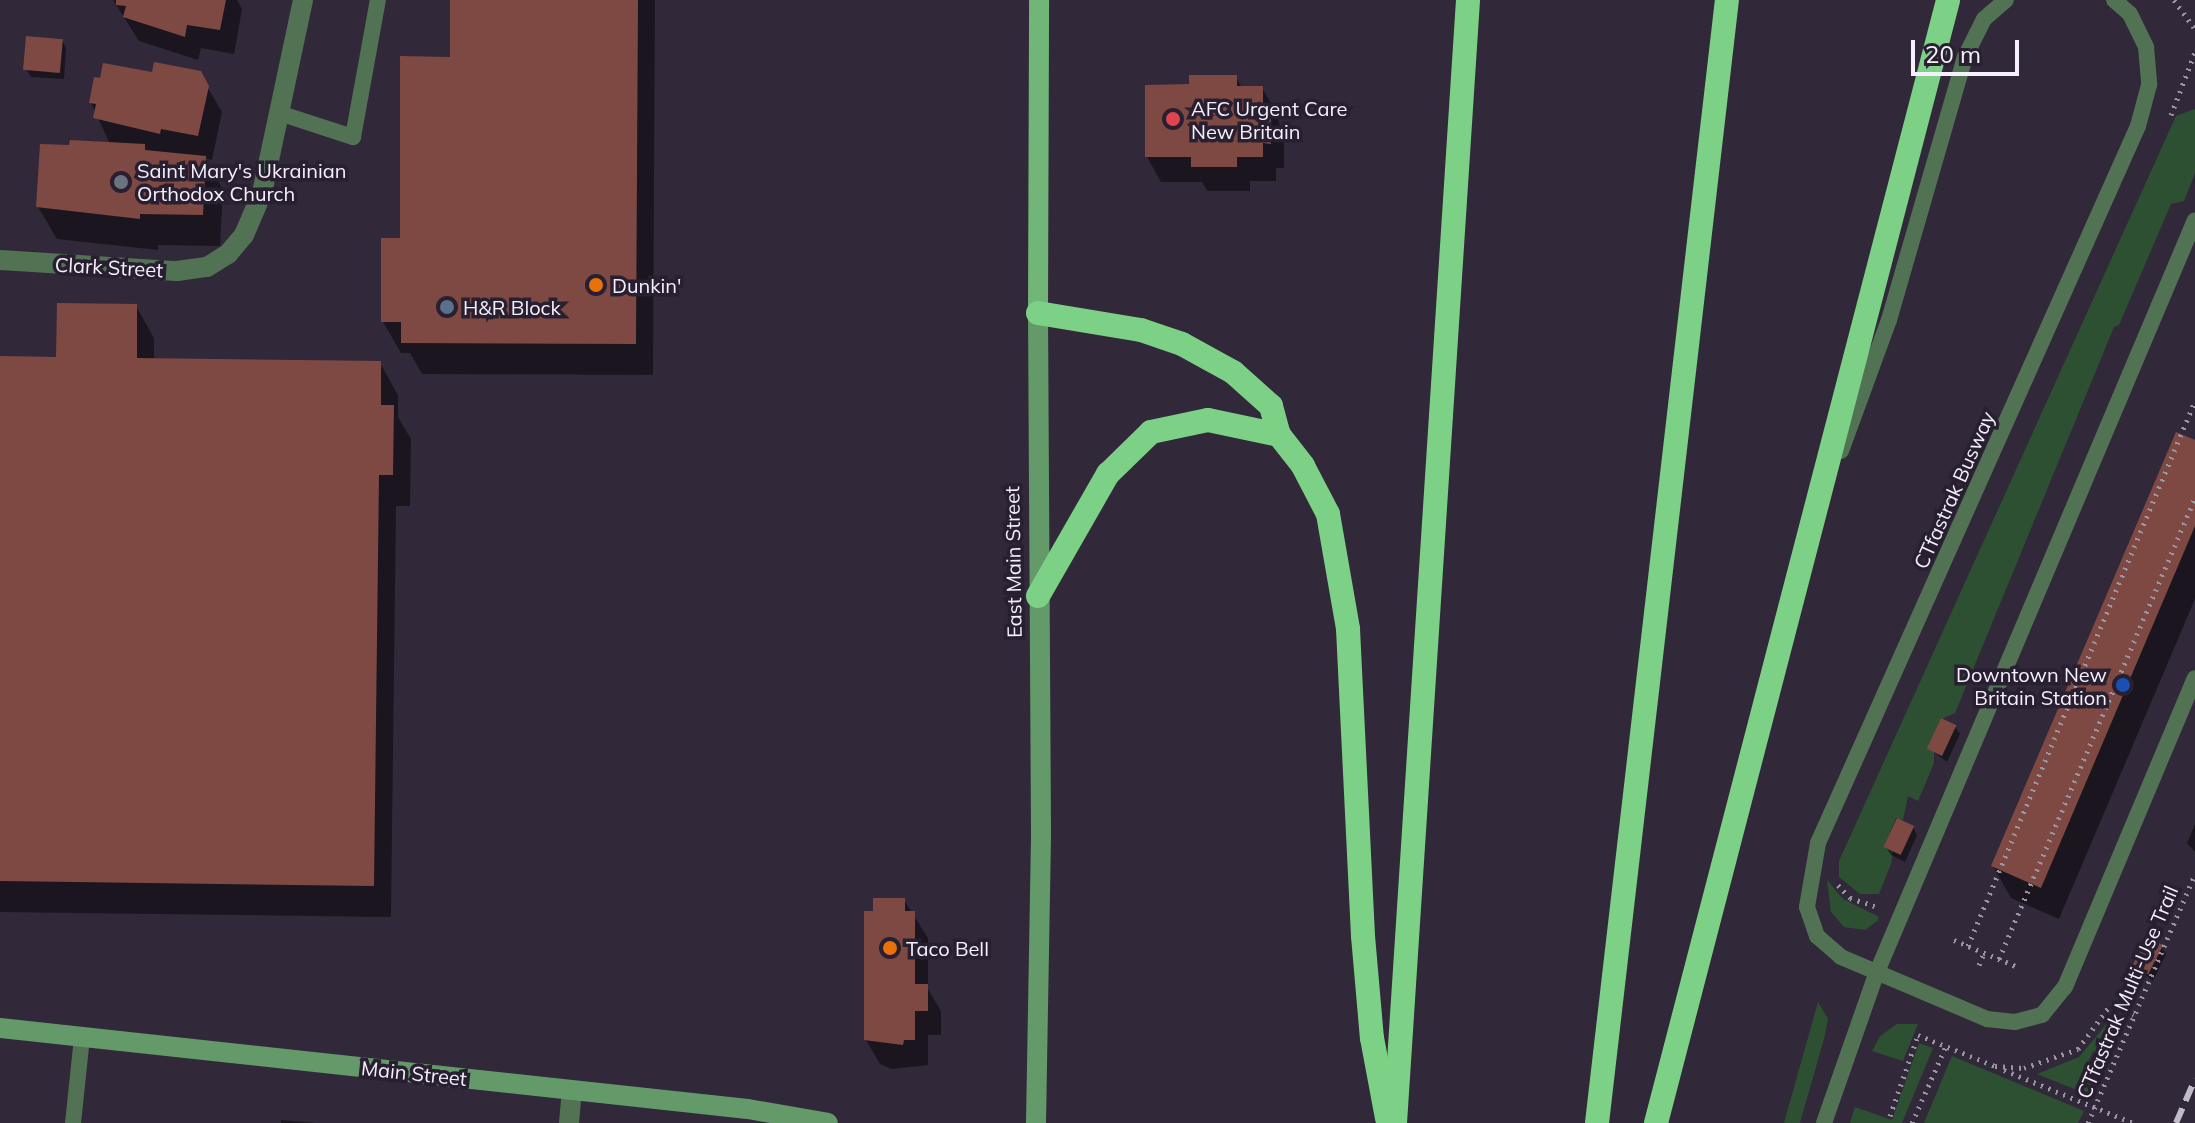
<!DOCTYPE html>
<style>
body{margin:0}
#map{position:relative;width:2195px;height:1123px;overflow:hidden;background:#31293a;font-family:Mulish,sans-serif}
div>[style]{position:absolute}
.green>*{inset:0;background:#2d5032}
.shadow>*{inset:0;background:#0007}
.building>*{inset:0;background:#7e4942;transform-origin:0 0}
.path>*{height:5px;margin-top:-2.5px;transform-origin:0;background:repeating-linear-gradient(90deg,#9b94a2 0 2px,transparent 0 8px)}
.service>*{height:16px;margin:-8px;padding:0 8px;transform-origin:8px;border-radius:8px;background:#527254}
.minor>*{height:20px;margin:-10px;padding:0 10px;transform-origin:10px;border-radius:10px;background:#527254}
.secondary>*{height:20px;margin:-10px;padding:0 10px;transform-origin:10px;border-radius:10px;background:#649969}
.primary>*{height:20px;margin:-10px;padding:0 10px;transform-origin:10px;border-radius:10px;background:#71b678}
.motorway>*{height:24px;margin:-12px;padding:0 12px;transform-origin:12px;border-radius:12px;background:#7dd186}
.rail>*{height:6px;margin-top:-3px;transform-origin:0;background:repeating-linear-gradient(90deg,#c1bbc8 0 16px,transparent 0 24px)}
.dots>*{width:22px;height:22px;translate:-50% -50%;box-sizing:border-box;border:4px solid #281f30;border-radius:50%}
span{translate:-50% -50%;white-space:nowrap;text-align:center;line-height:1.15;-webkit-text-stroke:7px #281f30;paint-order:stroke}
.poi-label{font-size:20px;color:#f6f0fc}
.left{translate:0 -50%;text-align:left}
.right{translate:-100% -50%;text-align:right}
.street-label{font-size:20px;color:#f6f0fc}
.scale{position:absolute;left:1911px;top:40px;width:108px;height:36px;box-sizing:border-box;border:4px solid #f6f0fc;border-top:0;padding-left:10px;font-size:24px;line-height:28px;white-space:nowrap;color:#f6f0fc;-webkit-text-stroke:6px #281f30;paint-order:stroke}
</style>
<div id="map">
<div class="green">
<i style="clip-path:polygon(2195px 109px,2195px 173px,2184px 201px,2171px 204px,2119px 325px,2114px 327px,1955px 713px,1941px 719px,1928px 748px,1934px 752px,1934px 763px,1918px 801px,1908px 796px,1903px 820px,1896px 818px,1884px 847px,1893px 851px,1891px 864px,1879px 894px,1860px 894px,1839px 877px,1839px 861px,2176px 116px)"></i>
<i style="clip-path:polygon(1827px 880px,1843px 899px,1879px 917px,1877px 921px,1865px 930px,1844px 927px,1831px 912px)"></i>
<i style="clip-path:polygon(1818px 1002px,1828px 1019px,1824px 1039px,1800px 1123px,1784px 1123px)"></i>
<i style="clip-path:polygon(2113px 1016px,2121px 1020px,2106px 1056px,2093px 1051px,2084px 1072px,2097px 1078px,2089px 1095px,2037px 1074px,2079px 1057px)"></i>
<i style="clip-path:polygon(1897px 1024px,1918px 1024px,1903px 1061px,1872px 1051px,1880px 1036px)"></i>
<i style="clip-path:polygon(1919px 1043px,1933px 1048px,1902px 1123px,1850px 1123px,1855px 1107px,1892px 1120px)"></i>
<i style="clip-path:polygon(1952px 1056px,2084px 1111px,2078px 1123px,1924px 1123px)"></i>
</div>
<div class="shadow">
<i style="clip-path:polygon(113px 0,237px 0,242px 9px,234px 54px,201px 48px,198px 60px,139px 41px)"></i>
<i style="clip-path:polygon(452px 0,655px 0,653px 375px,422px 374px,410px 353px,401px 353px,383px 322px,452px 59px)"></i>
<i style="clip-path:polygon(62px 40px,66px 48px,64px 79px,31px 77px,26px 69px)"></i>
<i style="clip-path:polygon(199px 73px,222px 112px,212px 160px,205px 158px,223px 190px,220px 246px,158px 245px,158px 250px,57px 239px,38px 207px,110px 144px,91px 103px,153px 74px)"></i>
<i style="clip-path:polygon(1236px 77px,1242px 88px,1262px 88px,1276px 112px,1284px 140px,1284px 168px,1276px 168px,1276px 181px,1250px 181px,1250px 191px,1207px 191px,1202px 182px,1161px 182px,1147px 157px,1191px 86px)"></i>
<i style="clip-path:polygon(136px 306px,154px 338px,154px 360px,380px 363px,398px 395px,398px 417px,411px 439px,410px 506px,396px 506px,391px 917px,0 912px,0 358px,58px 359px)"></i>
<i style="clip-path:polygon(2195px 442px,2195px 599px,2059px 919px,2011px 898px,1993px 866px)"></i>
<i style="clip-path:polygon(1955px 727px,1960px 734px,1947px 762px,1930px 749px)"></i>
<i style="clip-path:polygon(2195px 824px,2195px 852px,2187px 843px)"></i>
<i style="clip-path:polygon(1913px 827px,1917px 835px,1905px 862px,1891px 855px,1886px 847px)"></i>
<i style="clip-path:polygon(904px 900px,928px 938px,928px 989px,941px 1011px,941px 1035px,928px 1035px,928px 1065px,892px 1069px,880px 1064px,866px 1040px,875px 913px)"></i>
<i style="clip-path:polygon(2161px 947px,2166px 954px,2153px 981px,2135px 966px)"></i>
<i style="clip-path:polygon(281px 1120px,316px 1123px,281px 1123px)"></i>
</div>
<div class="building">
<i style="clip-path:polygon(116px 0,226px 0,220px 30px,187px 25px,185px 37px,123px 17px,126px 6px,116px 5px)"></i>
<i style="clip-path:polygon(450px 0,638px 0,636px 344px,401px 343px,401px 322px,381px 322px,381px 238px,400px 238px,400px 56px,450px 57px)"></i>
<i style="left:26px;top:36px;width:37px;height:34px;rotate:5deg"></i>
<i style="clip-path:polygon(154px 62px,201px 71px,209px 86px,198px 136px,161px 129px,160px 134px,93px 118px,96px 104px,89px 103px,94px 77px,100px 78px,103px 63px,152px 72px)"></i>
<i style="clip-path:polygon(1189px 75px,1237px 75px,1237px 86px,1263px 86px,1263px 113px,1271px 113px,1271px 144px,1263px 143px,1263px 157px,1237px 157px,1237px 167px,1191px 167px,1191px 157px,1145px 157px,1145px 85px,1189px 84px)"></i>
<i style="clip-path:polygon(70px 140px,145px 144px,145px 150px,206px 156px,203px 215px,140px 214px,140px 219px,36px 207px,40px 144px,69px 145px)"></i>
<i style="clip-path:polygon(57px 303px,137px 304px,137px 358px,381px 361px,381px 405px,394px 405px,393px 475px,379px 475px,374px 886px,0 881px,0 356px,56px 357px)"></i>
<i style="clip-path:polygon(2176px 432px,2195px 440px,2195px 526px,2041px 888px,1991px 866px)"></i>
<i style="left:1941px;top:718px;width:17px;height:34px;rotate:25deg"></i>
<i style="left:1897px;top:818px;width:19px;height:32px;rotate:25deg"></i>
<i style="clip-path:polygon(873px 898px,905px 898px,905px 911px,915px 911px,915px 984px,928px 984px,928px 1011px,915px 1011px,915px 1040px,904px 1040px,903px 1045px,864px 1040px,864px 911px,873px 911px)"></i>
<i style="left:2147px;top:937px;width:18px;height:33px;rotate:27deg"></i>
</div>
<div class="path">
<i style="left:2174px;top:0;width:36px;rotate:54deg"></i>
<i style="left:2171px;top:115px;width:67px;rotate:-69.1deg"></i>
<i style="left:1838px;top:885px;width:18px;rotate:47deg"></i>
<i style="left:1850px;top:898px;width:28px;rotate:18deg"></i>
<i style="left:1954px;top:940px;width:69px;rotate:22.9deg"></i>
<i style="left:1968px;top:946px;width:590px;rotate:-67.39deg"></i>
<i style="left:1999px;top:959px;width:501px;rotate:-66.97deg"></i>
<i style="left:1979px;top:965px;width:13px;rotate:-67deg"></i>
<i style="left:2004px;top:1070px;width:139px;rotate:22.3deg"></i>
<i style="left:1890px;top:1116px;width:86px;rotate:-70.9deg"></i>
<i style="left:1918px;top:1035px;width:83px;rotate:21.9deg"></i>
<i style="left:1995px;top:1066px;width:29px;rotate:4deg"></i>
<i style="left:2024px;top:1068px;width:57px;rotate:-19.4deg"></i>
<i style="left:2078px;top:1049px;width:56px;rotate:-53.7deg"></i>
<i style="left:2111px;top:1004px;width:25px;rotate:26deg"></i>
<i style="left:1912px;top:1123px;width:84px;rotate:-66.2deg"></i>
<i style="left:2088px;top:1123px;width:271px;rotate:-66.7deg"></i>
</div>
<div class="service">
<i style="left:2114px;top:0;width:21px;rotate:41deg"></i>
<i style="left:2130px;top:14px;width:37px;rotate:64deg"></i>
<i style="left:2146px;top:47px;width:38px;rotate:85deg"></i>
<i style="left:2149px;top:85px;width:42px;rotate:105deg"></i>
<i style="left:2138px;top:126px;width:785px;rotate:114.05deg"></i>
<i style="left:1818px;top:843px;width:65px;rotate:99.8deg"></i>
<i style="left:1807px;top:907px;width:31px;rotate:71deg"></i>
<i style="left:1817px;top:936px;width:32px;rotate:41deg"></i>
<i style="left:1841px;top:957px;width:159px;rotate:23deg"></i>
<i style="left:1987px;top:1019px;width:28px;rotate:6deg"></i>
<i style="left:2015px;top:1022px;width:28px;rotate:-15deg"></i>
<i style="left:2042px;top:1015px;width:36px;rotate:-51deg"></i>
<i style="left:2065px;top:987px;width:335px;rotate:-67.2deg"></i>
<i style="left:279px;top:113px;width:78px;rotate:18deg"></i>
<i style="left:353px;top:137px;width:139px;rotate:-79.7deg"></i>
<i style="left:1841px;top:451px;width:140px;rotate:-69.9deg"></i>
<i style="left:1889px;top:320px;width:274px;rotate:-73.9deg"></i>
<i style="left:1965px;top:57px;width:42px;rotate:-63.4deg"></i>
<i style="left:1984px;top:19px;width:29px;rotate:-41deg"></i>
<i style="left:73px;top:1123px;width:86px;rotate:-84deg"></i>
<i style="left:1824px;top:1123px;width:160px;rotate:-70.7deg"></i>
<i style="left:1877px;top:972px;width:816px;rotate:-67.08deg"></i>
</div>
<div class="minor">
<i style="left:0;top:260px;width:177px;rotate:3.6deg"></i>
<i style="left:177px;top:271px;width:30px;rotate:-8deg"></i>
<i style="left:207px;top:267px;width:25px;rotate:-32deg"></i>
<i style="left:228px;top:254px;width:25px;rotate:-50deg"></i>
<i style="left:244px;top:235px;width:46px;rotate:-66.8deg"></i>
<i style="left:262px;top:193px;width:197px;rotate:-78deg"></i>
<i style="left:569px;top:1123px;width:33px;rotate:-85deg"></i>
</div>
<div class="secondary">
<i style="left:0;top:1028px;width:752px;rotate:6.18deg"></i>
<i style="left:748px;top:1109px;width:81px;rotate:9.9deg"></i>
<i style="left:1036px;top:1123px;width:290px;rotate:-89deg"></i>
<i style="left:1041px;top:833px;width:520px;rotate:-90.33deg"></i>
</div>
<div class="primary">
<i style="left:1038px;top:313px;width:313px;rotate:-89.8deg"></i>
</div>
<div class="motorway">
<i style="left:1038px;top:313px;width:104px;rotate:9.4deg"></i>
<i style="left:1141px;top:330px;width:43px;rotate:18.9deg"></i>
<i style="left:1182px;top:344px;width:58px;rotate:28.8deg"></i>
<i style="left:1233px;top:372px;width:51px;rotate:41.8deg"></i>
<i style="left:1271px;top:406px;width:30px;rotate:75deg"></i>
<i style="left:1279px;top:435px;width:39px;rotate:52deg"></i>
<i style="left:1303px;top:466px;width:54px;rotate:62.5deg"></i>
<i style="left:1328px;top:514px;width:117px;rotate:80.1deg"></i>
<i style="left:1348px;top:629px;width:307px;rotate:87.2deg"></i>
<i style="left:1363px;top:936px;width:102px;rotate:85deg"></i>
<i style="left:1372px;top:1038px;width:81px;rotate:79.4deg"></i>
<i style="left:1038px;top:596px;width:141px;rotate:-60.2deg"></i>
<i style="left:1108px;top:474px;width:60px;rotate:-44.3deg"></i>
<i style="left:1151px;top:432px;width:58px;rotate:-11.9deg"></i>
<i style="left:1208px;top:420px;width:73px;rotate:11.9deg"></i>
<i style="left:1395px;top:1123px;width:1125px;rotate:-86.28deg"></i>
<i style="left:1597px;top:1123px;width:1130px;rotate:-83.4deg"></i>
<i style="left:1656px;top:1123px;width:1160px;rotate:-75.42deg"></i>
</div>
<div class="rail">
<i style="left:2176px;top:1123px;width:48px;rotate:-66.6deg"></i>
</div>
<div class="dots">
<i style="left:1173px;top:119px;background:#e0444e"></i>
<i style="left:121px;top:182px;background:#6b7280"></i>
<i style="left:596px;top:285px;background:#e8710a"></i>
<i style="left:447px;top:307px;background:#5c6f8a"></i>
<i style="left:2123px;top:685px;background:#1a4fb4"></i>
<i style="left:890px;top:948px;background:#e8710a"></i>
</div>
<div class="poi-label">
<span class="left" style="left:1191px;top:120px">AFC Urgent Care<br>New Britain</span>
<span class="left" style="left:137px;top:182px">Saint Mary's Ukrainian<br>Orthodox Church</span>
<span class="left" style="left:612px;top:285px">Dunkin'</span>
<span class="left" style="left:463px;top:307px">H&amp;R Block</span>
<span class="right" style="left:2107px;top:686px">Downtown New<br>Britain Station</span>
<span class="left" style="left:906px;top:948px">Taco Bell</span>
</div>
<div class="street-label">
<span style="left:109px;top:267px;rotate:3deg">Clark Street</span>
<span style="left:1954px;top:490px;rotate:-66deg">CTfastrak Busway</span>
<span style="left:1013px;top:562px;rotate:-91deg">East Main Street</span>
<span style="left:2127px;top:992px;rotate:-67deg">CTfastrak Multi-Use Trail</span>
<span style="left:414px;top:1073px;rotate:6deg">Main Street</span>
</div>
<div class="scale">20 m</div>
</div>
